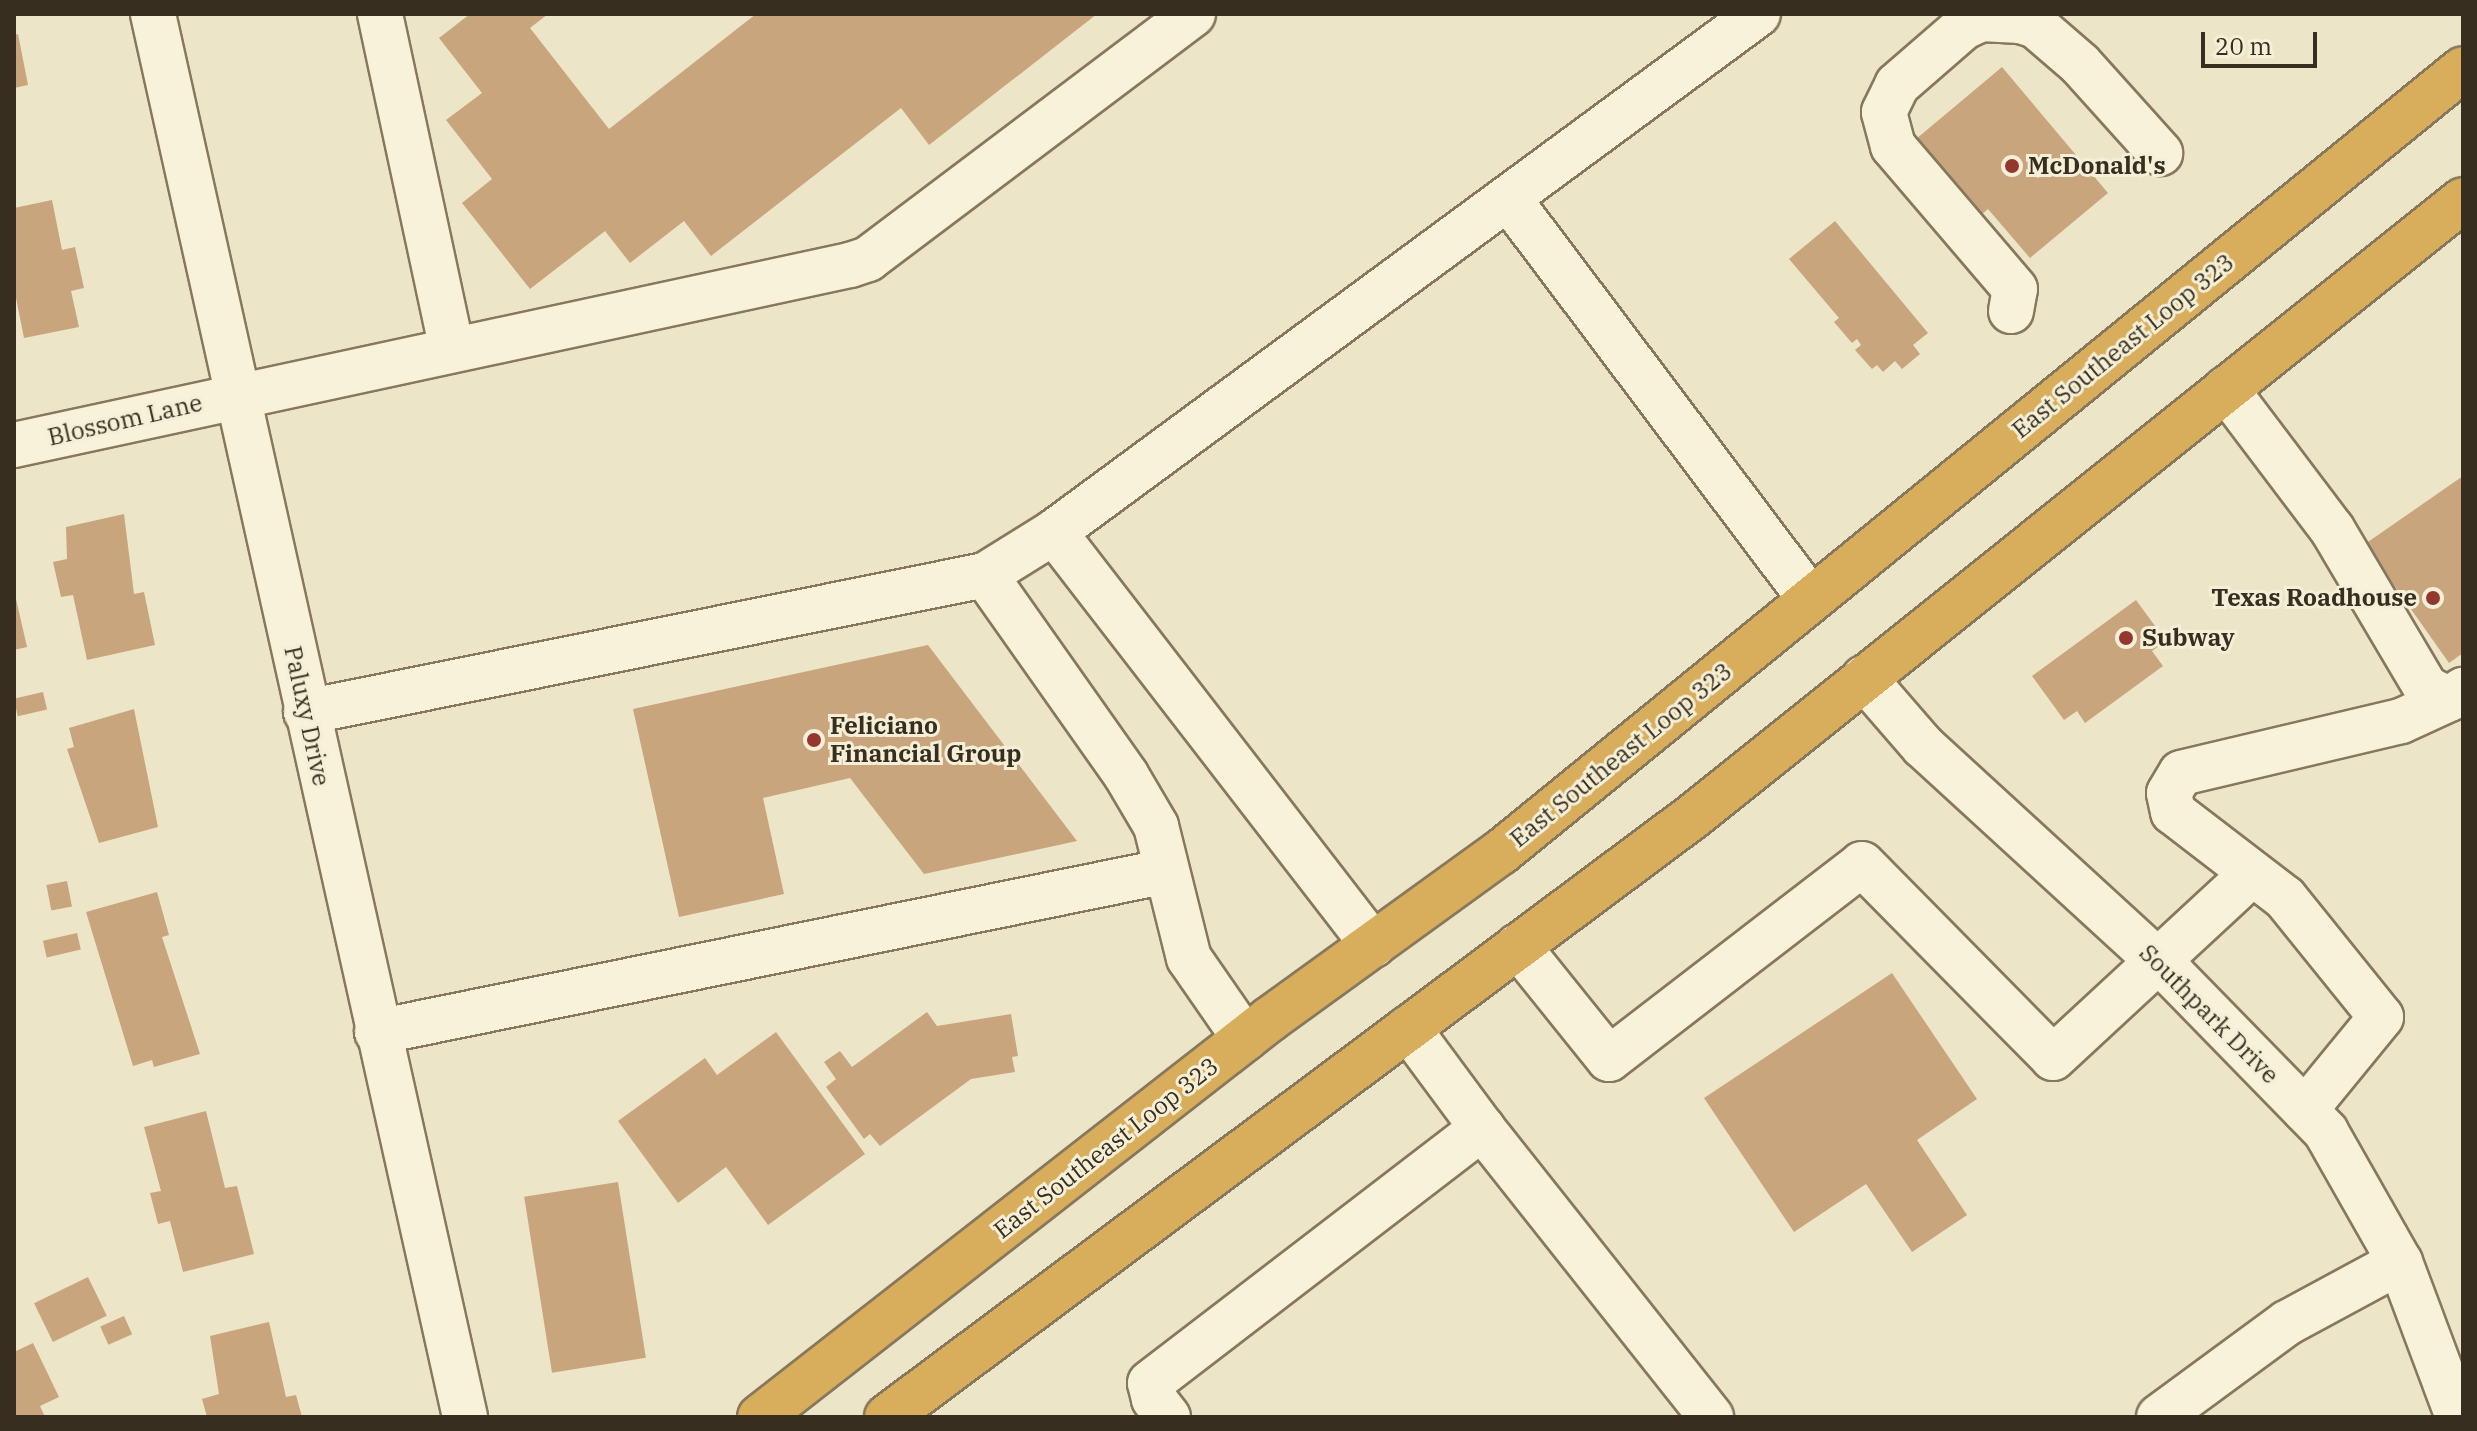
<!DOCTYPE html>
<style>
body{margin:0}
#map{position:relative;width:2477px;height:1431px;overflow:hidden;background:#ede5c7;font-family:"IBM Plex Serif",serif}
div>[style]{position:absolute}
.building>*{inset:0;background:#c9a57e;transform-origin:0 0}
.roads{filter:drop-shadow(2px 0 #87785d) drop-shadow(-2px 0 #87785d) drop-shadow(0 2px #87785d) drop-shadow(0 -2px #87785d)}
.minor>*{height:44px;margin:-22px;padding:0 22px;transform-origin:22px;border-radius:22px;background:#f8f2da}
.highway>*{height:44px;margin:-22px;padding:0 22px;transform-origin:22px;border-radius:22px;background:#d8ad5c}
.dots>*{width:22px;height:22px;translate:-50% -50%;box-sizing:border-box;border:4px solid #f4efd6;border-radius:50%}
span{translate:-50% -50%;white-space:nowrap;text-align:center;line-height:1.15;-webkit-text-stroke:6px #f4efd6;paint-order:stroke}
.poi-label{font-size:24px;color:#382e20;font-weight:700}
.left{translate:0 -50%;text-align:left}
.right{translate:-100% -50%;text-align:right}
.street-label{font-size:24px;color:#382e20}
.frame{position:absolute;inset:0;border:16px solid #382e20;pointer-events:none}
.scale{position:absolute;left:2201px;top:32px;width:116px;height:36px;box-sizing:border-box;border:4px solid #382e20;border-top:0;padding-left:10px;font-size:24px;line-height:28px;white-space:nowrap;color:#382e20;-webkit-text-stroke:6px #f4efd6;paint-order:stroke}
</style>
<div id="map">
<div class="building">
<i style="clip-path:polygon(470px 14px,548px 14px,530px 28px,609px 129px,756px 14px,1097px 14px,929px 145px,901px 108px,711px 256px,684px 221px,630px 263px,605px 231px,530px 289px,462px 203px,492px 179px,446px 120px,482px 93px,439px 38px)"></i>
<i style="clip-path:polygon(18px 34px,28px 85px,14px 88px,14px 35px)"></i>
<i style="clip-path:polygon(2002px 67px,2108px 193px,2030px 258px,1988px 209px,1981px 215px,1916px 139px)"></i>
<i style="clip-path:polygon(52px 200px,62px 250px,75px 247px,84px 288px,71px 291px,79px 327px,24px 338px,14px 288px,14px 208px)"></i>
<i style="clip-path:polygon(1835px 221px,1928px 333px,1913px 345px,1920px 354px,1902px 369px,1895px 361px,1883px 372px,1877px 365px,1872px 369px,1855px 350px,1861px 345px,1857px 339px,1852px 343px,1834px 322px,1839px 318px,1789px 259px)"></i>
<i style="clip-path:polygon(2463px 476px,2463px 653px,2449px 663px,2365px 544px)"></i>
<i style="clip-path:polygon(124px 514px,134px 594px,144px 592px,155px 645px,87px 660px,73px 595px,61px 597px,53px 562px,67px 559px,66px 527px)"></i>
<i style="clip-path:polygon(14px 590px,27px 647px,14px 650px)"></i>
<i style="clip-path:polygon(2136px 600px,2166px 641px,2152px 651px,2163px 666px,2085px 723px,2077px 711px,2064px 720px,2032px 676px)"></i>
<i style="clip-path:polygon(928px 645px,1077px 841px,924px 874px,850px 778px,763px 798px,784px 894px,679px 917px,633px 709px)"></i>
<i style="left:43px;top:692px;width:18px;height:30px;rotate:77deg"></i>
<i style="clip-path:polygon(134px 709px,158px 827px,99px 843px,67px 749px,74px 747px,69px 728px)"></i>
<i style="left:67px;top:881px;width:26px;height:21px;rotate:79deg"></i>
<i style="clip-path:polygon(157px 892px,169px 935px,162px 937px,200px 1054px,154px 1067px,152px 1060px,133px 1066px,86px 912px)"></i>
<i style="left:77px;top:933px;width:17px;height:35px;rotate:77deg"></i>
<i style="clip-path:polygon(1892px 973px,1977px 1099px,1917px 1140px,1967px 1215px,1912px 1252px,1866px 1184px,1794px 1232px,1704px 1098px)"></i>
<i style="clip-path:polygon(927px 1012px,937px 1026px,1011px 1014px,1018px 1056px,1012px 1057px,1015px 1072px,971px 1079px,880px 1146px,870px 1134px,864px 1139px,826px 1087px,836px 1079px,824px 1062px,840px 1051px,852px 1067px)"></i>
<i style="clip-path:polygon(776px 1032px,865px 1154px,768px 1225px,726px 1167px,678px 1203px,618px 1121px,705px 1058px,717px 1075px)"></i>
<i style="clip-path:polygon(206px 1111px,225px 1188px,237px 1186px,254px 1254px,183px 1272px,170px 1221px,158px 1224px,150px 1193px,161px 1191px,144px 1127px)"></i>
<i style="left:618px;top:1182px;width:178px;height:95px;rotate:81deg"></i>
<i style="left:88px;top:1277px;width:43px;height:60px;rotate:64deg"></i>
<i style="left:124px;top:1316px;width:20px;height:26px;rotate:66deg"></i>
<i style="clip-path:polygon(269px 1322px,286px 1397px,296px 1395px,302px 1417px,207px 1417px,202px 1399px,219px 1394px,210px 1336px)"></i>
<i style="clip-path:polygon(33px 1343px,59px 1397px,40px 1406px,45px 1417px,14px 1417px,14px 1352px)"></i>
</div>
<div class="roads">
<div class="minor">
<i style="left:153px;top:14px;width:1437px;rotate:77.46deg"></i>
<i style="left:380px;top:14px;width:343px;rotate:77.9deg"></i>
<i style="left:1508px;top:198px;width:503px;rotate:52.99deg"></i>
<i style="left:2011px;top:311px;width:22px;rotate:-80deg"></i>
<i style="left:2015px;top:289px;width:188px;rotate:-130.5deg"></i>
<i style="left:1893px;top:146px;width:35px;rotate:-105deg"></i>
<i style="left:1884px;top:112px;width:30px;rotate:-64deg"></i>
<i style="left:1897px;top:85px;width:89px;rotate:-40.9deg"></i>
<i style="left:1964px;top:27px;width:19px;rotate:-25deg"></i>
<i style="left:1981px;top:19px;width:39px;rotate:3deg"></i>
<i style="left:2020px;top:21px;width:17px;rotate:17deg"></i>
<i style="left:2036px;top:26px;width:58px;rotate:40.8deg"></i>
<i style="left:2080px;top:64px;width:120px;rotate:48deg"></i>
<i style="left:2226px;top:389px;width:176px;rotate:52.9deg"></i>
<i style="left:2332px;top:529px;width:185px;rotate:59.4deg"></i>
<i style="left:2426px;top:688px;width:25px;rotate:26deg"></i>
<i style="left:2449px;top:699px;width:17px;rotate:-33deg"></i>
<i style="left:14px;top:445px;width:855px;rotate:-12.15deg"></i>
<i style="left:850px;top:265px;width:19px;rotate:-18deg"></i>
<i style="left:868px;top:259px;width:407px;rotate:-37deg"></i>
<i style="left:1054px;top:532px;width:522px;rotate:52.32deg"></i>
<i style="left:985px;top:575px;width:245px;rotate:54.8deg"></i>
<i style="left:1126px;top:775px;width:59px;rotate:59.5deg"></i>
<i style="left:1156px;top:826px;width:136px;rotate:76deg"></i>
<i style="left:1189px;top:958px;width:98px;rotate:55.3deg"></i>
<i style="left:1864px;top:678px;width:90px;rotate:49.1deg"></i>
<i style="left:1923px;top:746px;width:339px;rotate:42.5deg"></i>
<i style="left:2173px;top:975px;width:219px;rotate:45.7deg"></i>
<i style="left:2326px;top:1132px;width:150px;rotate:60.4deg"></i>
<i style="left:2400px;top:1262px;width:165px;rotate:69.5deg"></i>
<i style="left:306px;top:712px;width:693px;rotate:-11.41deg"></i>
<i style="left:985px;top:575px;width:81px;rotate:-31.9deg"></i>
<i style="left:1054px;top:532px;width:874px;rotate:-36.35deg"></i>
<i style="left:1518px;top:946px;width:145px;rotate:51.2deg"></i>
<i style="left:1609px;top:1059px;width:319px;rotate:-37.6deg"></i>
<i style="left:1862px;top:864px;width:272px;rotate:45.4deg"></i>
<i style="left:2053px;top:1058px;width:271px;rotate:-42.8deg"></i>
<i style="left:377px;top:1032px;width:806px;rotate:-11.52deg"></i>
<i style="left:2305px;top:1110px;width:120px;rotate:-50.7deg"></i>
<i style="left:2381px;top:1017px;width:153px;rotate:-128.9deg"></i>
<i style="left:2285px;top:898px;width:141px;rotate:-142.5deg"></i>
<i style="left:2173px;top:812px;width:19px;rotate:-102deg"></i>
<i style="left:2169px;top:793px;width:23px;rotate:-59deg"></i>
<i style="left:2181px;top:773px;width:226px;rotate:-13.3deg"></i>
<i style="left:2401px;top:721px;width:53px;rotate:-24.6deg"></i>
<i style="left:1482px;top:1128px;width:369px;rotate:51.6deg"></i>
<i style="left:1168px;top:1417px;width:23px;rotate:-128deg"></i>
<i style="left:1154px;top:1399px;width:16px;rotate:-104deg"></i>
<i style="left:1150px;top:1383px;width:419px;rotate:-37.5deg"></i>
<i style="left:1482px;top:1128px;width:124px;rotate:-126.5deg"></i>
<i style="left:2159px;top:1417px;width:159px;rotate:-36.3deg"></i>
<i style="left:2287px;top:1323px;width:128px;rotate:-28.4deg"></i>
</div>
<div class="highway">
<i style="left:760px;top:1417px;width:647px;rotate:-37.97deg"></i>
<i style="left:1270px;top:1019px;width:285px;rotate:-35.9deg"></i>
<i style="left:1501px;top:852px;width:1240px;rotate:-39.14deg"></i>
<i style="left:887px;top:1417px;width:1004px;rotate:-36.7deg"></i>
<i style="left:1692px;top:817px;width:987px;rotate:-38.67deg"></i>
</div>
</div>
<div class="dots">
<i style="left:2012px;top:166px;background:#94382f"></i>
<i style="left:2433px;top:598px;background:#94382f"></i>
<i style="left:2126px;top:638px;background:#94382f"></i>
<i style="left:814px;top:740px;background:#94382f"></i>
</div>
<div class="poi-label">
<span class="left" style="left:2028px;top:166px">McDonald's</span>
<span class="right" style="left:2417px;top:598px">Texas Roadhouse</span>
<span class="left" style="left:2142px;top:638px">Subway</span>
<span class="left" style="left:830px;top:740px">Feliciano<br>Financial Group</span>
</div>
<div class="street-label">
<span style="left:2123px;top:346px;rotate:-39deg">East Southeast Loop 323</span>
<span style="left:125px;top:420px;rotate:-13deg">Blossom Lane</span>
<span style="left:307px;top:716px;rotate:78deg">Paluxy Drive</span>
<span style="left:1621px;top:755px;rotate:-39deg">East Southeast Loop 323</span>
<span style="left:2209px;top:1014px;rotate:45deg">Southpark Drive</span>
<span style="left:1106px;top:1148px;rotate:-38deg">East Southeast Loop 323</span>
</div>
<div class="frame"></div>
<div class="scale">20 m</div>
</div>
